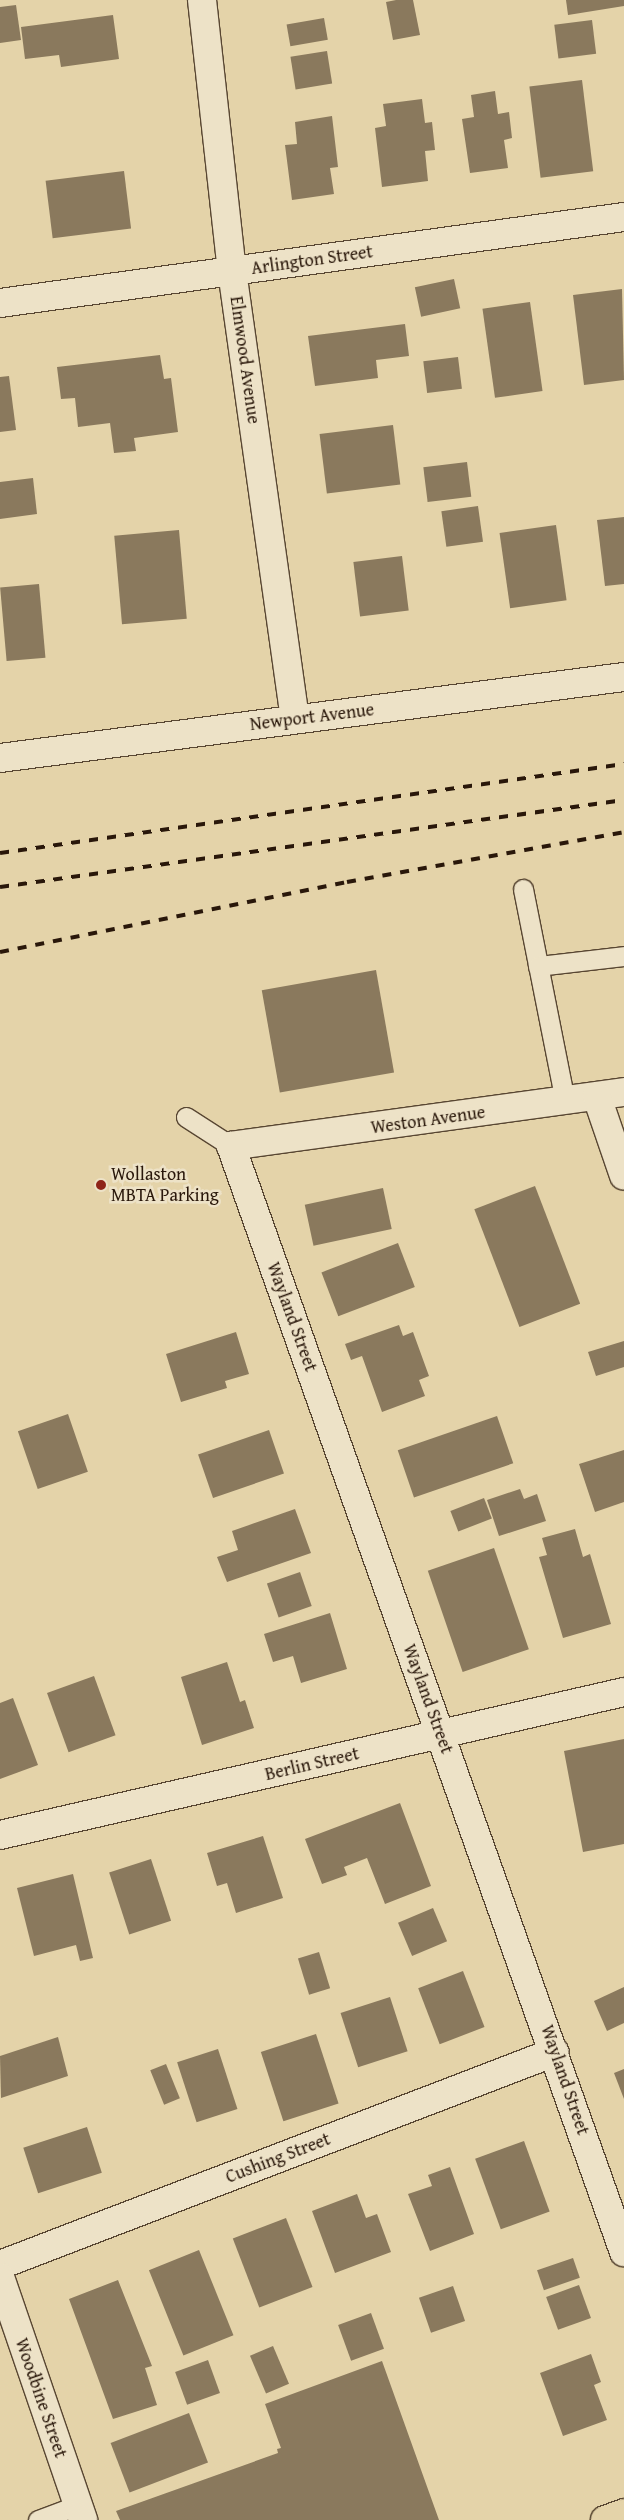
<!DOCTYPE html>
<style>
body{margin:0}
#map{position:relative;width:624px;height:2520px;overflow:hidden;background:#e4d3a9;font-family:"Gentium Book Plus",serif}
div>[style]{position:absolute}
.building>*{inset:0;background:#8a795d;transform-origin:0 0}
.roads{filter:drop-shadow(1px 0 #584632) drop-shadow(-1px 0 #584632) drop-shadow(0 1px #584632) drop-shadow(0 -1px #584632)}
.service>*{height:19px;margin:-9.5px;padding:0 9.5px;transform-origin:9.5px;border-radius:9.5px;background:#ede2c7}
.minor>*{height:28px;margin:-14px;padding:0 14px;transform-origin:14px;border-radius:14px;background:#ede2c7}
.secondary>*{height:28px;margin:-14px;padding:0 14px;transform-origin:14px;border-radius:14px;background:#ede2c7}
.primary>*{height:28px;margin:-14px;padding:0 14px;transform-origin:14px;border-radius:14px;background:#e4d3a9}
.rail>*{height:4px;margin-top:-2px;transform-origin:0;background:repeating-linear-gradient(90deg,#29170a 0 9px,transparent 0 18px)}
.dots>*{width:14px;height:14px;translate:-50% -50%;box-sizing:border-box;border:2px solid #ede2c7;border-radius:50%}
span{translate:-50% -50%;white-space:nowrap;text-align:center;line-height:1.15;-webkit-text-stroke:5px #ede2c7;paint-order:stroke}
.street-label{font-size:18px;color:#29170a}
.poi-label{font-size:18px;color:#29170a}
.left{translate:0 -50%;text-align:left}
</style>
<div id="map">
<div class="building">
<i style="clip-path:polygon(396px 0,413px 0,420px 35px,393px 40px,386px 2px)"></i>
<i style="clip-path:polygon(566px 0,624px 0,624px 6px,568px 15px)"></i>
<i style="clip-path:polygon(16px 5px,21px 40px,0 43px,0 7px)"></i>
<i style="clip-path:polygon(113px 15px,119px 59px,61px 67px,59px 55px,25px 59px,21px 27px)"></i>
<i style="left:324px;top:18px;width:22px;height:38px;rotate:80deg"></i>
<i style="left:592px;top:20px;width:34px;height:38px;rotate:83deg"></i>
<i style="left:327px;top:51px;width:33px;height:37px;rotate:81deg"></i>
<i style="left:582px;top:80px;width:92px;height:53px;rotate:83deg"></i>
<i style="clip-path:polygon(495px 91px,498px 114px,509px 112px,512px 138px,504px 140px,508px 168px,470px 173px,462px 119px,474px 117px,471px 95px)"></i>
<i style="clip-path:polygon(422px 99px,425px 123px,432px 122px,435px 150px,425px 151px,428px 181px,382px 187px,375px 128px,386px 126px,383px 104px)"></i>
<i style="clip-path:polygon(332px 116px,338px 167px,330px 168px,334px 194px,292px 200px,285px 145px,297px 144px,295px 122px)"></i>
<i style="left:124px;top:171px;width:58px;height:79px;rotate:83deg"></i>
<i style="left:454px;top:279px;width:30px;height:40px;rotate:78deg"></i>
<i style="clip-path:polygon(622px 289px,624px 380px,584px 385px,573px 295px)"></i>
<i style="left:530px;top:302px;width:90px;height:48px;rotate:82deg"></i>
<i style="clip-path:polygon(405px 324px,409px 356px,376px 360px,378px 378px,315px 386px,308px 336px)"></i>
<i style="clip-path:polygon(160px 355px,164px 379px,171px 378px,178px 432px,134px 438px,136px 451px,114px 453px,110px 423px,78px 427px,75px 398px,61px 399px,57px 367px)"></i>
<i style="left:458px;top:357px;width:32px;height:35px;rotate:83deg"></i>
<i style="clip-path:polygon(9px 376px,16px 430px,0 432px,0 377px)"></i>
<i style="left:393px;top:425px;width:60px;height:74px;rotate:83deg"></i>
<i style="left:467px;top:462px;width:35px;height:44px;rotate:83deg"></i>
<i style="clip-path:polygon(33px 478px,37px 514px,0 519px,0 482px)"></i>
<i style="left:478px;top:506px;width:36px;height:37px;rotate:82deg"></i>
<i style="clip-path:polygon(624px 517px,624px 584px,605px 586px,597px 520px)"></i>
<i style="left:556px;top:525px;width:76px;height:57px;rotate:82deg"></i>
<i style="left:179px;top:530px;width:89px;height:65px;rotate:85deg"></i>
<i style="left:402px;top:556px;width:55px;height:49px;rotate:83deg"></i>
<i style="left:39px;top:584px;width:74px;height:39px;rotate:85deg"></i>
<i style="left:376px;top:970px;width:104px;height:116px;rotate:80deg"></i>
<i style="left:535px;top:1186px;width:126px;height:65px;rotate:69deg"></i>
<i style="left:383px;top:1188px;width:42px;height:80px;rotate:78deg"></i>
<i style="left:398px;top:1243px;width:47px;height:82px;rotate:69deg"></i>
<i style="clip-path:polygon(399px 1325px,403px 1336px,413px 1332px,429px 1376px,419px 1380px,425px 1396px,382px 1412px,362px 1356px,351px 1360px,345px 1344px)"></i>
<i style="clip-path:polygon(236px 1332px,249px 1374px,225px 1381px,227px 1388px,181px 1402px,166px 1354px)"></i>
<i style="clip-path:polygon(624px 1341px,624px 1367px,596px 1376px,588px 1352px)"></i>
<i style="left:68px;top:1414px;width:61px;height:53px;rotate:71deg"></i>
<i style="left:497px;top:1416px;width:50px;height:105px;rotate:71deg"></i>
<i style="left:269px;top:1430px;width:46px;height:75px;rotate:71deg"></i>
<i style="clip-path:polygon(624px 1450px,624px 1502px,595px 1512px,579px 1464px)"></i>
<i style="clip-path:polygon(520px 1489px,524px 1499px,537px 1494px,546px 1521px,499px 1536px,487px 1500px)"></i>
<i style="left:484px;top:1498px;width:22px;height:36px;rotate:69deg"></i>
<i style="clip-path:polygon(295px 1509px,311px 1553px,227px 1582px,217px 1557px,238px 1550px,232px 1531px)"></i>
<i style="clip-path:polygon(575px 1529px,583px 1557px,590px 1554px,611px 1624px,563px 1638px,539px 1557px,547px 1555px,542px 1538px)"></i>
<i style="left:494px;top:1548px;width:107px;height:70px;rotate:71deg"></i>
<i style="left:300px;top:1572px;width:36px;height:35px;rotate:71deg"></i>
<i style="clip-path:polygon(330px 1613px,347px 1669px,301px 1683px,293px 1656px,273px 1662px,264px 1634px)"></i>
<i style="clip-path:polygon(227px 1662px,240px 1702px,245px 1700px,254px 1728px,202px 1745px,181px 1677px)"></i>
<i style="left:94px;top:1676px;width:63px;height:50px;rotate:70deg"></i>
<i style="clip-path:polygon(13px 1698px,38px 1765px,0 1779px,0 1703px)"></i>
<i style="clip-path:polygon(624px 1739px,624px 1844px,583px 1852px,564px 1751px)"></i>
<i style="clip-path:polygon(400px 1803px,431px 1886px,385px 1904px,367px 1858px,344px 1867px,347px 1875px,322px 1884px,305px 1839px)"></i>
<i style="clip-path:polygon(263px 1836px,283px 1898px,236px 1913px,227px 1883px,217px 1886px,207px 1853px)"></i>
<i style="left:151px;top:1859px;width:65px;height:44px;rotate:72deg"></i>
<i style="clip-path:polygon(73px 1874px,93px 1958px,80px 1961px,76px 1945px,34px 1956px,17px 1888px)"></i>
<i style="left:433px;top:1908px;width:36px;height:38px;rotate:67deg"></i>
<i style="left:319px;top:1952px;width:38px;height:22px;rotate:73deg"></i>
<i style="left:463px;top:1971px;width:60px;height:48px;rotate:69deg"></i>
<i style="clip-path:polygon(624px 1987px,624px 2023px,607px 2031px,594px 2001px)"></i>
<i style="left:390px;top:1997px;width:57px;height:52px;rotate:72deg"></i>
<i style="left:316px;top:2034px;width:73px;height:58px;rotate:72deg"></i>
<i style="clip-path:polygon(58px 2037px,68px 2076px,1px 2098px,0 2056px)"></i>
<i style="left:218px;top:2049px;width:63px;height:43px;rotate:72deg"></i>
<i style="left:166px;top:2064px;width:37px;height:17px;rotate:68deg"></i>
<i style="clip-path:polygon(624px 2069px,624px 2099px,614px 2073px)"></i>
<i style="left:87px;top:2127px;width:48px;height:67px;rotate:72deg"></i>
<i style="left:524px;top:2141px;width:75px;height:52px;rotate:70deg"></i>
<i style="clip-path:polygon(450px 2167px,474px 2234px,430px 2251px,408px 2194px,432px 2186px,428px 2175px)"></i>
<i style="clip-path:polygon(357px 2194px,366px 2218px,377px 2214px,391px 2252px,335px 2273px,312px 2211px)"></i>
<i style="left:286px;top:2218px;width:74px;height:57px;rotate:69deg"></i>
<i style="left:199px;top:2250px;width:92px;height:54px;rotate:68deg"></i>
<i style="left:573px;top:2258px;width:21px;height:38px;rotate:71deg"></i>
<i style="clip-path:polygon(118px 2280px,152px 2366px,145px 2368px,157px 2405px,113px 2419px,69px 2299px)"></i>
<i style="left:579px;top:2285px;width:35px;height:35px;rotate:70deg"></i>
<i style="left:453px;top:2286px;width:37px;height:36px;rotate:71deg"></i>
<i style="left:371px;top:2313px;width:38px;height:35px;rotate:70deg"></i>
<i style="left:273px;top:2346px;width:41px;height:25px;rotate:67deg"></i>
<i style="clip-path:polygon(591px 2354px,601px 2382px,594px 2385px,607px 2420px,563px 2436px,540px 2373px)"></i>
<i style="left:208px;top:2360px;width:35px;height:35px;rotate:70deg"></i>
<i style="clip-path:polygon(382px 2361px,439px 2520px,120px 2520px,116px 2511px,278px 2453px,277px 2449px,281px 2448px,265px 2404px)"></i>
<i style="left:189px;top:2413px;width:53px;height:84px;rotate:69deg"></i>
</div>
<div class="roads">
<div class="service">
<i style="left:523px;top:889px;width:217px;rotate:78.8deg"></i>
<i style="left:538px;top:966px;width:87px;rotate:-6.6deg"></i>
<i style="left:186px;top:1117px;width:54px;rotate:32.8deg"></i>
<i style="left:38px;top:2520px;width:43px;rotate:-20.6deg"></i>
</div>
<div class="minor">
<i style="left:202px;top:0;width:273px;rotate:83.7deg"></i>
<i style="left:232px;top:271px;width:452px;rotate:82deg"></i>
<i style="left:0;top:303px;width:630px;rotate:-7.85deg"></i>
<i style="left:624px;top:1092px;width:397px;rotate:172.2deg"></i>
<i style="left:231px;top:1146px;width:1174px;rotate:70.44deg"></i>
<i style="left:597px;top:1097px;width:83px;rotate:71.1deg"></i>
<i style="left:0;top:1835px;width:640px;rotate:-12.91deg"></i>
<i style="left:0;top:2265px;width:594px;rotate:-21deg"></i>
<i style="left:0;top:2277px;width:257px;rotate:71.1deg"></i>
</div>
<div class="secondary">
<i style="left:0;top:758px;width:629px;rotate:-7.4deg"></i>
</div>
<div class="primary">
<i style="left:605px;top:2520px;width:20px;rotate:-20deg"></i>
</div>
</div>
<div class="rail">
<i style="left:0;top:853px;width:630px;rotate:-8.12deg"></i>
<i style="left:0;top:887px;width:630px;rotate:-7.94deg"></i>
<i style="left:0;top:952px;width:354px;rotate:-11.4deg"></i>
<i style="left:347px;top:882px;width:281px;rotate:-10.2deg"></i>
</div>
<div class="dots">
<i style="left:101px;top:1185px;background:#8f2418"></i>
</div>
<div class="street-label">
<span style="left:312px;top:260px;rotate:-8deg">Arlington Street</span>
<span style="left:245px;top:360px;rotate:82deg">Elmwood Avenue</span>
<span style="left:312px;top:717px;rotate:-7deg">Newport Avenue</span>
<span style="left:428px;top:1120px;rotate:-8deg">Weston Avenue</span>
<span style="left:292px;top:1317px;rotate:70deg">Wayland Street</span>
<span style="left:428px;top:1699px;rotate:70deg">Wayland Street</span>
<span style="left:312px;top:1764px;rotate:-13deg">Berlin Street</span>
<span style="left:565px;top:2080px;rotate:71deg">Wayland Street</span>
<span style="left:278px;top:2158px;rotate:-21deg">Cushing Street</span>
<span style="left:41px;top:2398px;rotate:71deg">Woodbine Street</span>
</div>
<div class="poi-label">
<span class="left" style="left:111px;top:1185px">Wollaston<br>MBTA Parking</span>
</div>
</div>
